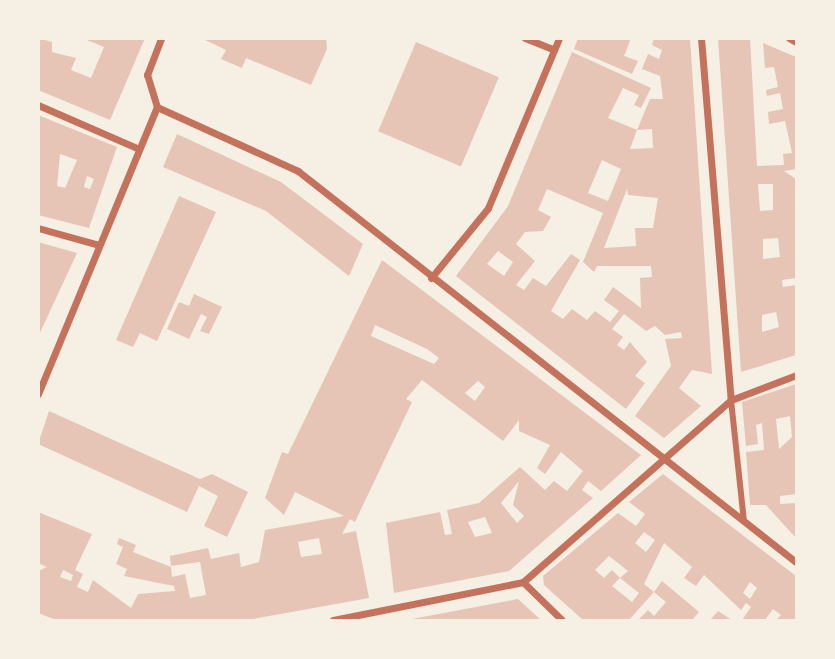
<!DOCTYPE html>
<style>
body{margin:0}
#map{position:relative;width:835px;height:659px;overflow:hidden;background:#f6efe4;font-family:"Asap Condensed",sans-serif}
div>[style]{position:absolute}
.building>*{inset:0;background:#e6c5b7;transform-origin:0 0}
.pedestrian>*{height:6px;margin:-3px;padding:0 3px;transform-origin:3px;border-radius:3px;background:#c5725c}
.minor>*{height:7px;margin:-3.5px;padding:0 3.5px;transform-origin:3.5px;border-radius:3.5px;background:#c5725c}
span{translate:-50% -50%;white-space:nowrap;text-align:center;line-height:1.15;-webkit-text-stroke:5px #f6efe4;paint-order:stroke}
.frame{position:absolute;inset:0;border:40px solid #f6efe4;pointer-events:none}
</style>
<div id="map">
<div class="building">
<i style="clip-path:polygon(38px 38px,52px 42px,52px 52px,76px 58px,71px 70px,91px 78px,104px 47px,82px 38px,145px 38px,110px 120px,38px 90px)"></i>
<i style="clip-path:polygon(201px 38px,326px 38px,327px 49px,311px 85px,246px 58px,242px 68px,221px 59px,226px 50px)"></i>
<i style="clip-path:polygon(578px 38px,631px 38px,624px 56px,638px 61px,632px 74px,574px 49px)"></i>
<i style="clip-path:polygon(evenodd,654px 38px,690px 38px,712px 374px,692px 370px,679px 388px,701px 406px,664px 438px,635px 416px,671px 366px,665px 339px,682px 338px,681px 332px,665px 335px,655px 326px,646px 331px,624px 314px,612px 329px,623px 337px,617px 345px,624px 350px,630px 342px,647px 362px,635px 376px,645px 383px,626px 409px,456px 276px,508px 206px,572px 52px,651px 88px,641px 108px,634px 105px,639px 95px,623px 88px,608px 118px,637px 130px,630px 149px,653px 148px,652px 129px,637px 130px,650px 99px,663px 99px,660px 76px,642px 69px,648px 54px,659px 59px,662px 50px,652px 45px,654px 38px,602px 160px,621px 169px,608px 201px,588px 193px,602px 160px,654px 38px,547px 189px,603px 213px,583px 262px,594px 272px,597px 266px,651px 266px,652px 277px,640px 278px,641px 308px,613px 287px,604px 300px,619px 311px,610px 322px,595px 311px,587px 320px,572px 309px,563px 319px,551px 311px,580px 260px,571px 254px,546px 286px,533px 278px,524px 290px,516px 285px,535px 261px,516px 244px,525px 232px,543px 231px,551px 217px,538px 210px,547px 189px,654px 38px,627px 189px,628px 195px,658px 198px,653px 228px,635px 228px,636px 246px,604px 248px,627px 189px,654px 38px,498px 251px,513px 262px,504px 276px,487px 264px,498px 251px)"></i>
<i style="clip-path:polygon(evenodd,718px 38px,750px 38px,757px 166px,784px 165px,783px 154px,792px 153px,785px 121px,769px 124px,768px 112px,783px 109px,780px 93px,767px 96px,766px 90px,778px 87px,774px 67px,765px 68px,763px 43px,796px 57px,796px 169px,784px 171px,796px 179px,796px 278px,782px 280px,783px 287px,796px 285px,796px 355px,741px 372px,718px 38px,758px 184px,773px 184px,773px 210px,760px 211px,758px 184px,718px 38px,778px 238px,780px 257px,763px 259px,763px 239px,778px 238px,718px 38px,776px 312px,779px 327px,762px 332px,762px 315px,776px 312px)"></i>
<i style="left:416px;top:42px;width:90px;height:97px;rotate:23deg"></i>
<i style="clip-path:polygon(evenodd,38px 115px,117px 147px,89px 228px,38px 215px,38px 115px,60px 154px,77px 160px,65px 188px,57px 186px,60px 154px,38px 115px,87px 176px,94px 179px,90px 189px,84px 187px,87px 176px)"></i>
<i style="clip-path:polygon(177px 134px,281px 182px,363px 244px,349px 276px,266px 211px,163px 167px)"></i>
<i style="clip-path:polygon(179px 196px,216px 212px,157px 341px,140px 333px,133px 347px,116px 340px)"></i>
<i style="clip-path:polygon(38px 242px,77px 253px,38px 337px)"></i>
<i style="clip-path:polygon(evenodd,382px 260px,641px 455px,601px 491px,588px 481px,582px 490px,593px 498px,509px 571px,394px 593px,386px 523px,440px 512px,445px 535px,452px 534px,447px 510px,479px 503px,520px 467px,545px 490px,554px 481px,567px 491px,583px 471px,561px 452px,545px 474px,537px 468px,550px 445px,519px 431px,519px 420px,503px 441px,422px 380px,406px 399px,412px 402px,355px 522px,350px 519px,342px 534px,356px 531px,369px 598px,247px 620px,56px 620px,38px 613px,38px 571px,47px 567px,38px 563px,38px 512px,92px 534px,75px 570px,83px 574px,77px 587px,88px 592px,93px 580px,131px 608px,138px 594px,175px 591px,174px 586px,124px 576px,127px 569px,116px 564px,123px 547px,117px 544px,119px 538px,136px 545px,133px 552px,171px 567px,172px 577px,185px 574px,190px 598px,206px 595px,200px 562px,171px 566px,170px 556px,208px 548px,211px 559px,239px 553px,241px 567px,259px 562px,265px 530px,344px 516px,295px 492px,284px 515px,265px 498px,282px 452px,288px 454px,382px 260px,375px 325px,427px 349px,439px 358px,434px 364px,371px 336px,375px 325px,382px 260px,478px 381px,485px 387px,475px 401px,465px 393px,478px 381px,382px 260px,519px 481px,513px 505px,524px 516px,517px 523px,501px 503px,519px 481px,382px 260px,485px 517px,492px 533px,475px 537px,468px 522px,485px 517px,382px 260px,319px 538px,322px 554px,301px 557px,298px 542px,319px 538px,382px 260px,63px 570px,73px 575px,71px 581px,60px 577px,63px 570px)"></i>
<i style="clip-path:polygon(194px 294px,222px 307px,209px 334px,200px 331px,207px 317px,201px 314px,189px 339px,167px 329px,179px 302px,189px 306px)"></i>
<i style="clip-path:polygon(evenodd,796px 384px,796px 494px,780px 496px,780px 504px,796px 503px,796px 538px,766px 505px,750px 505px,746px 452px,764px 450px,762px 423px,756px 425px,758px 444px,746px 446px,742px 402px,796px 384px,790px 416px,792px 437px,779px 449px,776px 419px,790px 416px)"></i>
<i style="clip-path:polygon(49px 411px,200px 479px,212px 474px,248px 492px,227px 537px,204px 526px,218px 496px,199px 486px,187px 512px,38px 444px)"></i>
<i style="clip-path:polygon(evenodd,663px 474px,796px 576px,796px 620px,776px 620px,781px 615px,773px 609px,765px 620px,742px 620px,751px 607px,746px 603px,741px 610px,704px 575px,696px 586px,684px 578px,692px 567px,664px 543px,644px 584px,654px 592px,629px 620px,583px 620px,544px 585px,543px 576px,618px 513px,636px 526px,645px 514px,629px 502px,663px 474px,644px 532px,655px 540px,646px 552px,635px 543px,644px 532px,663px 474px,609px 556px,628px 571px,620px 578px,639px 593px,632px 602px,612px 586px,620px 578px,612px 570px,604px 578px,595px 570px,609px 556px,663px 474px,750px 582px,757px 588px,750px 599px,743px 593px,750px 582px)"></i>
<i style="clip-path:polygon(662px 581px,699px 612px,692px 620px,638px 620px,648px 610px,654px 616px,666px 602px,654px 592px)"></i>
<i style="clip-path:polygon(518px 599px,541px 620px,412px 620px,412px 619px)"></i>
<i style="clip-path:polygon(718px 611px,732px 620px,710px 620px)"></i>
</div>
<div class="pedestrian">
<i style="left:731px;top:400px;width:122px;rotate:83.9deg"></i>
</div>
<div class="minor">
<i style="left:525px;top:38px;width:31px;rotate:22deg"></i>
<i style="left:701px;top:38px;width:363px;rotate:85.3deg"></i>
<i style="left:789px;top:38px;width:8px;rotate:30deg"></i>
<i style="left:38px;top:105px;width:110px;rotate:23.5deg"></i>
<i style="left:157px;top:107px;width:155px;rotate:24.4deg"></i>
<i style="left:298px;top:171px;width:633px;rotate:38.14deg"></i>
<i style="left:157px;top:107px;width:34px;rotate:-107deg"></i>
<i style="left:147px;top:75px;width:40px;rotate:-69deg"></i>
<i style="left:38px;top:228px;width:63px;rotate:15.6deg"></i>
<i style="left:431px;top:278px;width:90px;rotate:-50.8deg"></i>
<i style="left:488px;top:208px;width:184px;rotate:-67.3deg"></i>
<i style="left:38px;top:394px;width:311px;rotate:-67.5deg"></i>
<i style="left:523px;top:582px;width:54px;rotate:44.3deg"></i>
<i style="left:333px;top:620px;width:194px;rotate:-11.3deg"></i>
<i style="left:523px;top:582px;width:276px;rotate:-41.2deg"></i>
<i style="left:731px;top:400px;width:70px;rotate:-21deg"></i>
</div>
<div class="frame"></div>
</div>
